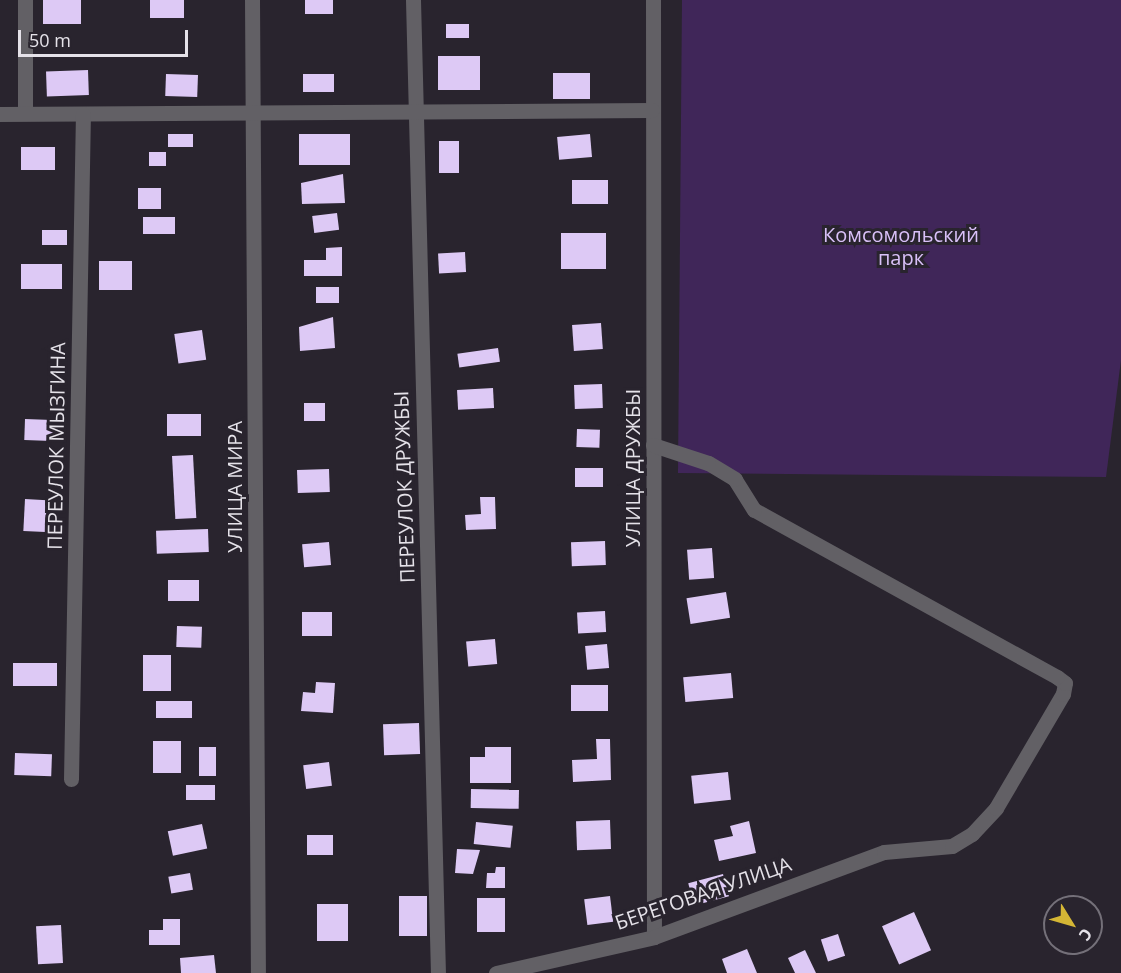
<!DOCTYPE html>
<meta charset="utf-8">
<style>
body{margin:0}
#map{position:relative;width:1121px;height:973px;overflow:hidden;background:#29242e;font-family:"Open Sans",sans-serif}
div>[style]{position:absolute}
.green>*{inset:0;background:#402659}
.building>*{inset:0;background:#ddc9f5;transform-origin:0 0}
.minor>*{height:15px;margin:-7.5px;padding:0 7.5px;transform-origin:7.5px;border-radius:7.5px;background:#626065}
span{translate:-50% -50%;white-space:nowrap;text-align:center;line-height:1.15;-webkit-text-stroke:6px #29242e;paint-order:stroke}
.park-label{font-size:20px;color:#d9c0f8}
.street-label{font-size:20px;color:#e5e2e9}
.north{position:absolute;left:1043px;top:895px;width:60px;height:60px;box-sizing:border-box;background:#29242e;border:2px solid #747079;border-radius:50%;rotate:127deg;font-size:16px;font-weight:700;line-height:24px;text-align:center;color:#e5e2e9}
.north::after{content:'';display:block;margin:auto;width:21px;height:27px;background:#d4b635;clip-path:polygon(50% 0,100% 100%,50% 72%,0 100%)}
.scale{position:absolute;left:18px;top:30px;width:170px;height:27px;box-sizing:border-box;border:3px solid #e5e2e9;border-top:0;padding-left:8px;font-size:18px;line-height:21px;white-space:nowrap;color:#e5e2e9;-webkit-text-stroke:4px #29242e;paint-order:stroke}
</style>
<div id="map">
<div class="green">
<i style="clip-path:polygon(682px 0,1121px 0,1121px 360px,1106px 477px,678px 473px)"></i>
</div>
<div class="building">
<i style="left:43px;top:0;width:38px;height:24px"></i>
<i style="left:150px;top:0;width:34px;height:18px"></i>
<i style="left:305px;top:0;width:28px;height:14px"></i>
<i style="left:446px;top:24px;width:23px;height:14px"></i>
<i style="left:438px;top:56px;width:42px;height:34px"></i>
<i style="left:88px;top:70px;width:25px;height:42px;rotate:88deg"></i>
<i style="left:590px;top:73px;width:26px;height:37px;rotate:90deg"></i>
<i style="left:166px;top:74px;width:32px;height:22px;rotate:2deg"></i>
<i style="left:303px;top:74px;width:31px;height:18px"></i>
<i style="left:168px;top:134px;width:25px;height:13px"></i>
<i style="left:299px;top:134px;width:51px;height:31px"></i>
<i style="left:590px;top:134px;width:23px;height:33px;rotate:85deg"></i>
<i style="left:439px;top:141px;width:20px;height:32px"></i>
<i style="left:21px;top:147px;width:34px;height:23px"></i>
<i style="left:149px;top:152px;width:17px;height:14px"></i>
<i style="clip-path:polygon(343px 174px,345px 203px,302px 204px,301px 183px)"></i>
<i style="left:572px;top:180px;width:36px;height:24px"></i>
<i style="left:138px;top:188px;width:23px;height:21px"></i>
<i style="left:337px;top:213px;width:17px;height:25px;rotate:83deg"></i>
<i style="left:143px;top:217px;width:32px;height:17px"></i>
<i style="left:67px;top:230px;width:15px;height:25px;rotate:90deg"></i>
<i style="left:561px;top:233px;width:45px;height:36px"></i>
<i style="clip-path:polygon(342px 247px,342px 276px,304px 276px,304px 260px,326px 260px,326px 248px)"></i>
<i style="left:465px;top:252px;width:20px;height:27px;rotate:87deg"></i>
<i style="left:99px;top:261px;width:33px;height:29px"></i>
<i style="left:21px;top:264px;width:41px;height:25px"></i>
<i style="left:339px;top:287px;width:16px;height:23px;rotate:90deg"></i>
<i style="clip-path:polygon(333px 317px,335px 348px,300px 351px,299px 327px)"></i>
<i style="left:601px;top:323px;width:26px;height:29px;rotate:86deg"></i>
<i style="left:202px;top:330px;width:30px;height:28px;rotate:82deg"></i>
<i style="left:498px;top:348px;width:14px;height:41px;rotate:82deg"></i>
<i style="left:602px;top:384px;width:24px;height:28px;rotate:88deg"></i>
<i style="left:493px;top:388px;width:20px;height:36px;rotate:87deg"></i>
<i style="left:304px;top:403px;width:21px;height:18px"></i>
<i style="left:201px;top:414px;width:22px;height:34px;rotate:90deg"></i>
<i style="left:25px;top:419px;width:34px;height:21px;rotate:2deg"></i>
<i style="left:577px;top:429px;width:23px;height:18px;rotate:2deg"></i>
<i style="left:193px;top:455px;width:63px;height:21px;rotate:87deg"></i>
<i style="left:603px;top:468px;width:19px;height:28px;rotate:90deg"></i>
<i style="left:329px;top:469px;width:23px;height:32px;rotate:88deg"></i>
<i style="clip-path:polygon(480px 497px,495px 497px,496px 529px,466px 530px,465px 515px,481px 514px)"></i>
<i style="left:25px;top:499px;width:22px;height:32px;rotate:3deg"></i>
<i style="left:208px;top:529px;width:23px;height:52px;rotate:88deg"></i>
<i style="left:605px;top:541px;width:24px;height:34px;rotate:88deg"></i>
<i style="left:329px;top:542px;width:23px;height:27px;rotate:85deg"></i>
<i style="left:712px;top:548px;width:30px;height:25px;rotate:86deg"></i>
<i style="left:168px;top:580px;width:31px;height:21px"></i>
<i style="left:726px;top:592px;width:26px;height:40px;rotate:81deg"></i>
<i style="left:605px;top:611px;width:21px;height:28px;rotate:87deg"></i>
<i style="left:302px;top:612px;width:30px;height:24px"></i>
<i style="left:177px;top:626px;width:25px;height:21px;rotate:2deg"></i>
<i style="left:495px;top:639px;width:25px;height:29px;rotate:85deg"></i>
<i style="left:607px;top:644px;width:24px;height:22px;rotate:85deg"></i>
<i style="left:143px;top:655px;width:28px;height:36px"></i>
<i style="left:13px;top:663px;width:44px;height:23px"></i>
<i style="left:731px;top:673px;width:25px;height:48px;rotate:85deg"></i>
<i style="clip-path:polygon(316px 682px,335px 683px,333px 713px,301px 711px,303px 692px,315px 693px)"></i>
<i style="left:571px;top:685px;width:37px;height:26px"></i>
<i style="left:156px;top:701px;width:36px;height:17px"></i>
<i style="left:419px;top:723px;width:31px;height:36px;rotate:88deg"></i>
<i style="clip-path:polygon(596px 739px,610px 739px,611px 780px,573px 782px,572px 760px,597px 759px)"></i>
<i style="left:153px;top:741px;width:28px;height:32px"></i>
<i style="left:199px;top:747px;width:17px;height:29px"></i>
<i style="clip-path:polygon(485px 747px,511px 747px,511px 783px,470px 783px,470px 757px,485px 757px)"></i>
<i style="left:15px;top:753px;width:37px;height:22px;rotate:2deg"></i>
<i style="left:329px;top:762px;width:24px;height:26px;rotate:83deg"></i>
<i style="left:728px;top:772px;width:28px;height:37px;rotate:84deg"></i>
<i style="left:186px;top:785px;width:29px;height:15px"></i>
<i style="left:471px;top:789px;width:48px;height:19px;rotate:1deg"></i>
<i style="left:610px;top:820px;width:29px;height:34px;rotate:88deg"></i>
<i style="clip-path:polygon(749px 821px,756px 853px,719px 861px,714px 840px,733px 836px,730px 826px)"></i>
<i style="left:476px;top:822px;width:37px;height:22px;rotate:6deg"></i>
<i style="left:202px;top:824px;width:25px;height:35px;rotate:78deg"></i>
<i style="left:333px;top:835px;width:20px;height:26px;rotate:90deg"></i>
<i style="clip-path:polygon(457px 849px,480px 850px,473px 874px,455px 873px)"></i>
<i style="clip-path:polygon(496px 867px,505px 867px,505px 888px,486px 888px,487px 873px,495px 873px)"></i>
<i style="left:190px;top:873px;width:17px;height:22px;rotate:80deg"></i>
<i style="left:723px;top:874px;width:23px;height:36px;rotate:75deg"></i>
<i style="left:427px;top:896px;width:40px;height:28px;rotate:90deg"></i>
<i style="left:610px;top:896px;width:26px;height:26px;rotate:83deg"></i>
<i style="left:505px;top:898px;width:34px;height:28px;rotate:90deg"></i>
<i style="left:317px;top:904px;width:31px;height:37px"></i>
<i style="left:914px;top:912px;width:42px;height:35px;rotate:66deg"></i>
<i style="clip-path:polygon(163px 919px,180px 919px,180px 945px,149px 945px,149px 930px,163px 930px)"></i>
<i style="left:61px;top:925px;width:38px;height:25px;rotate:87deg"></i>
<i style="left:838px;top:934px;width:23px;height:18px;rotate:72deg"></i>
<i style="clip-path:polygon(747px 949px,757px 973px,727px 973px,722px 959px)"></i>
<i style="clip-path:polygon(805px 950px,816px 973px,795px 973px,788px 958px)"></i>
<i style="clip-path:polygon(214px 955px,216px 973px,181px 973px,180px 958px)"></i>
</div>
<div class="minor">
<i style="left:25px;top:0;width:113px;rotate:90deg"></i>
<i style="left:252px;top:0;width:973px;rotate:89.65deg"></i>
<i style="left:413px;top:0;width:973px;rotate:88.53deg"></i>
<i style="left:653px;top:0;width:937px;rotate:89.94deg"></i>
<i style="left:0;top:114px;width:652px;rotate:-0.35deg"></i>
<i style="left:71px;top:779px;width:665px;rotate:-88.97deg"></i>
<i style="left:496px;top:973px;width:162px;rotate:-12.8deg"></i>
<i style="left:654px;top:937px;width:245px;rotate:-20.3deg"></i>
<i style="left:884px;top:852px;width:68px;rotate:-5deg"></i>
<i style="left:952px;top:846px;width:23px;rotate:-31deg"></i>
<i style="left:972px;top:834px;width:35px;rotate:-47deg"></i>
<i style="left:996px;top:808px;width:132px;rotate:-59.6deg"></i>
<i style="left:1063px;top:694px;width:11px;rotate:-80deg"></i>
<i style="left:1065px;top:683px;width:10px;rotate:-143deg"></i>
<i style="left:1057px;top:677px;width:346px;rotate:-151.1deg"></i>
<i style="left:754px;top:510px;width:36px;rotate:-122deg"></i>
<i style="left:735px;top:479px;width:31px;rotate:-149deg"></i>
<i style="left:708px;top:463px;width:58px;rotate:-161.9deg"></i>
</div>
<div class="park-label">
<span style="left:901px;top:246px">Комсомольский<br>парк</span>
</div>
<div class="street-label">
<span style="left:56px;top:446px;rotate:-89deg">ПЕРЕУЛОК МЫЗГИНА</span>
<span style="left:632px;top:468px;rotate:-90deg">УЛИЦА ДРУЖБЫ</span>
<span style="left:234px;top:487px;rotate:-90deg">УЛИЦА МИРА</span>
<span style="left:404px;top:487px;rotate:-92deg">ПЕРЕУЛОК ДРУЖБЫ</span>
<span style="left:703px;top:893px;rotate:-19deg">БЕРЕГОВАЯ УЛИЦА</span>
</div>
<div class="north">С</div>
<div class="scale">50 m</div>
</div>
